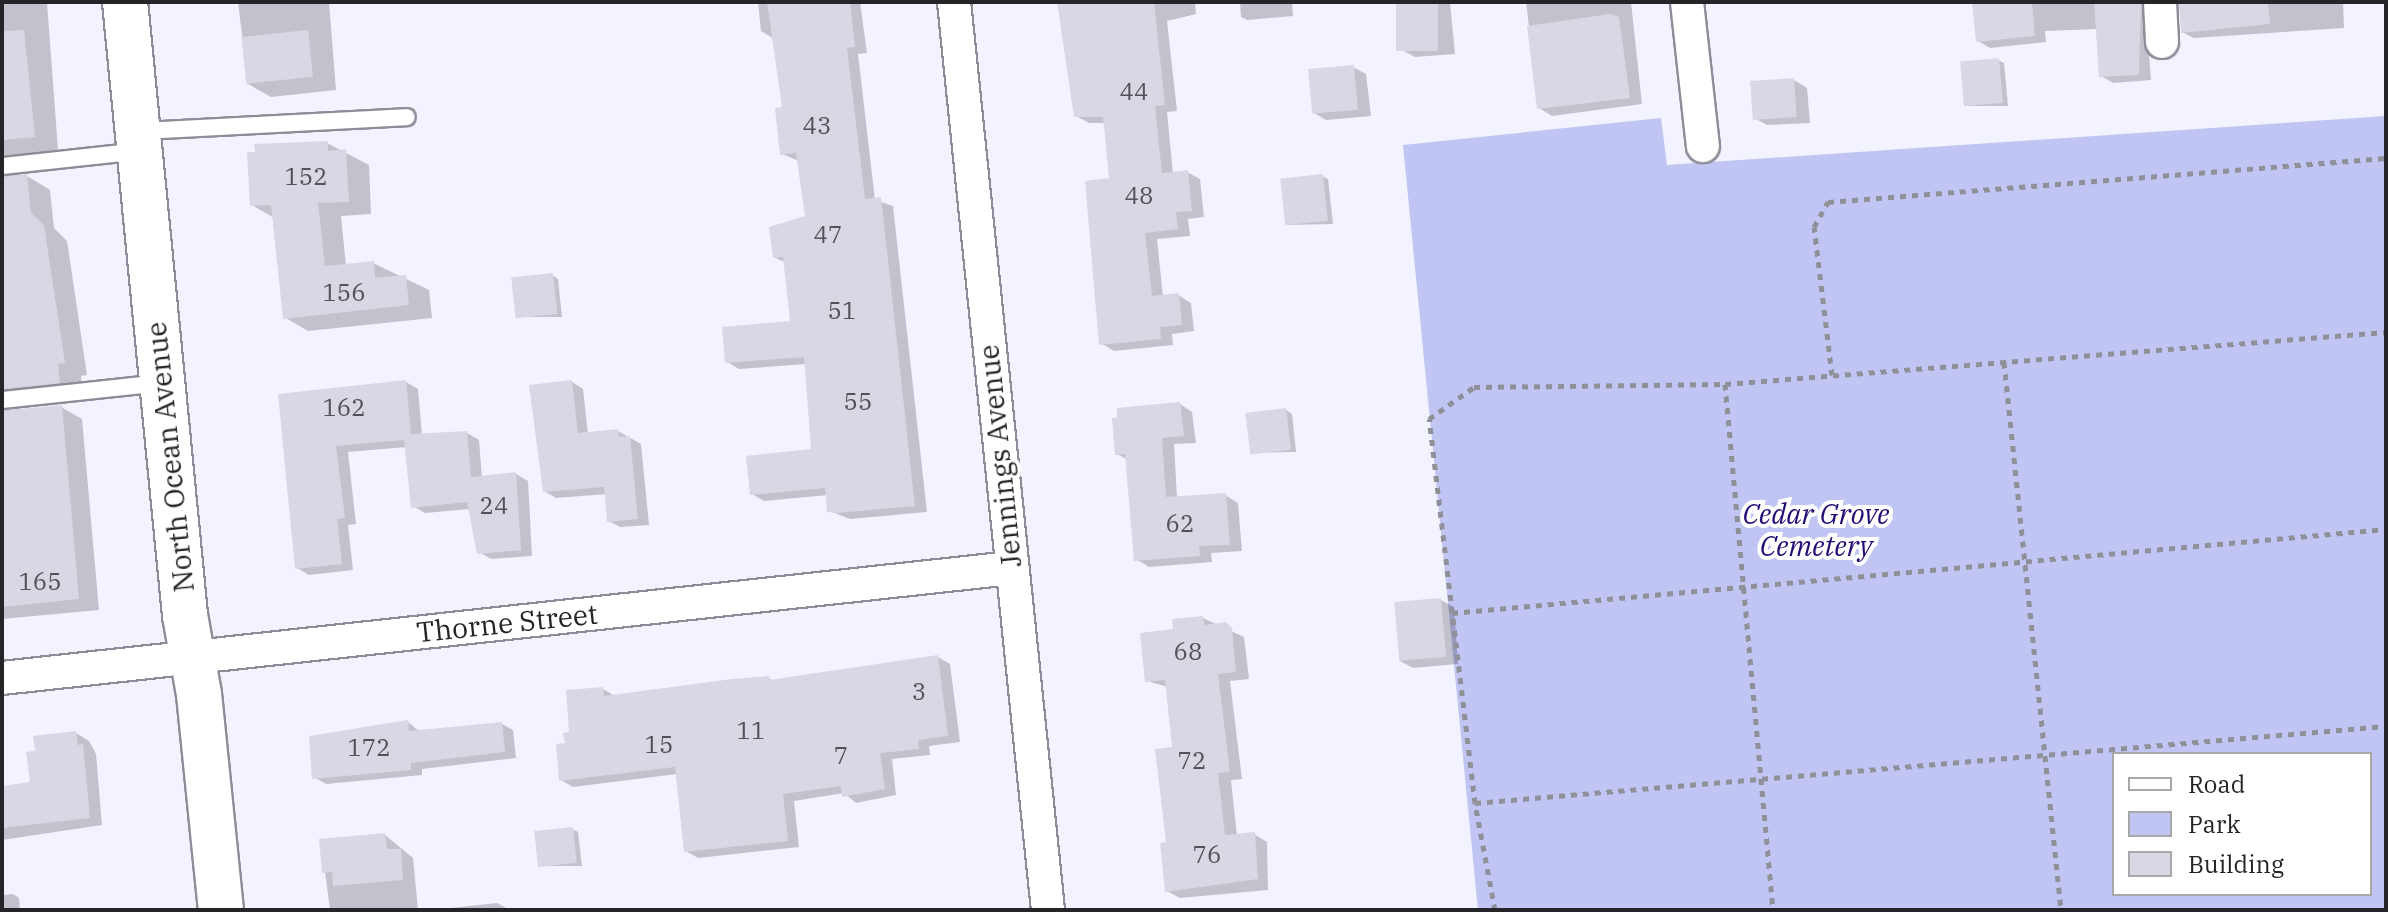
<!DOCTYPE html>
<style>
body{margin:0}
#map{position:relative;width:2388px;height:912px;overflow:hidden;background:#f2f3fe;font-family:"IBM Plex Serif",serif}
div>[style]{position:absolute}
.green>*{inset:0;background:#c1c5f4}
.shadow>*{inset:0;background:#0003}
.building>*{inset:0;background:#d7d8e3;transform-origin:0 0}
.path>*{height:5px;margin-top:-2.5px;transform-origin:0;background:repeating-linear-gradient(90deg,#909098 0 6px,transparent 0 12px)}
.roads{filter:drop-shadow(2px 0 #8c8d97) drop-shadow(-2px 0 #8c8d97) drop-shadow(0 2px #8c8d97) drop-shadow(0 -2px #8c8d97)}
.lane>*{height:16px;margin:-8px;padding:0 8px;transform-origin:8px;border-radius:8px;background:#fff}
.street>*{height:32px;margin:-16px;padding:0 16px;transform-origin:16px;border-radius:16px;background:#fff}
.secondary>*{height:44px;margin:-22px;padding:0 22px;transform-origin:22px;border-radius:22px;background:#fff}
span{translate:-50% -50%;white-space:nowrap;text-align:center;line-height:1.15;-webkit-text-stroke:8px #fff;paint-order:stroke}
.number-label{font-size:24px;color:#525258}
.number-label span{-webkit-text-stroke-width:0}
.street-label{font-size:28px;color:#252529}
.park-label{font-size:28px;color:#250b75;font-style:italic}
.frame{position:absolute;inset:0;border:4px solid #252529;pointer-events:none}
.legend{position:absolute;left:2112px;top:752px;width:260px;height:144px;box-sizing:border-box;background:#fff;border:2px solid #a8a8a9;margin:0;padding:10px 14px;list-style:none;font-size:24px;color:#252529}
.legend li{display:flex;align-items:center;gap:16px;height:40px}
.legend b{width:40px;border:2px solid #a8a8a9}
</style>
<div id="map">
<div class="green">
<i style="clip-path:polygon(evenodd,2386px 116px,2386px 910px,1478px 910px,1403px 145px,1661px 118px,1667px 165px,2386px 116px,2114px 754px,2370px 754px,2370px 894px,2114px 894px,2114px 754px)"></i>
</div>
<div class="shadow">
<i style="clip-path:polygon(2px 2px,47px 2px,58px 150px,46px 151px,47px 165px,20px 169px,16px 177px,27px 176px,50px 190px,54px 228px,67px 241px,87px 375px,81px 376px,82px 395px,2px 396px)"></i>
<i style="clip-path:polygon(238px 2px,329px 2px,336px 90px,271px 97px,248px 84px)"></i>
<i style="clip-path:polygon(758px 2px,860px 2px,867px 53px,858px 54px,875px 200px,893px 206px,927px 512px,850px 519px,829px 511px,828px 495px,764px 501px,752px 494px,814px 451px,806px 364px,739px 369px,727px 362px,792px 323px,786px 263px,774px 257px,807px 217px,799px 161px,782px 154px,784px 108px,774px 39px,761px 31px)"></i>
<i style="clip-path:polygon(1059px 2px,1195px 2px,1196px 14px,1167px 21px,1177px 111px,1167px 112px,1173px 174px,1187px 172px,1200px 179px,1204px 217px,1188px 219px,1190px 236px,1157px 239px,1163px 297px,1178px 295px,1191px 303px,1194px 331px,1172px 334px,1173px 345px,1114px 351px,1101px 343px,1111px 180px,1105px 123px,1089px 123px,1076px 116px)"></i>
<i style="clip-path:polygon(1240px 2px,1292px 2px,1293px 16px,1247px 20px,1241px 17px)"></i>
<i style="clip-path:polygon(1398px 2px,1450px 2px,1455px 54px,1415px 57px,1402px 50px)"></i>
<i style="clip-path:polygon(1526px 2px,1631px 2px,1642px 104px,1552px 116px,1539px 108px)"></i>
<i style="clip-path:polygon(1974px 2px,2154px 2px,2148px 44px,2151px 80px,2113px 83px,2101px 76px,2098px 29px,2045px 31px,2046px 42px,1990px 48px,1978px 41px)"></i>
<i style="clip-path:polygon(2179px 2px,2343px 2px,2344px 28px,2194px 38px,2182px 32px)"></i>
<i style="clip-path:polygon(1998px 60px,2004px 63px,2008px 106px,1966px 106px)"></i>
<i style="clip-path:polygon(1353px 67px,1366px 74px,1371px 116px,1326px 120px,1314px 113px)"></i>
<i style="clip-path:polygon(1794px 80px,1807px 88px,1810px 123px,1767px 125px,1754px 118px)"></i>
<i style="clip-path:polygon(327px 143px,369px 165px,371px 214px,341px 216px,346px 266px,373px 263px,429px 290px,432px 318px,308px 331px,284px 317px,274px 218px,252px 205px)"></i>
<i style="clip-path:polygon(1322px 176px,1328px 179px,1333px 224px,1287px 225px)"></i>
<i style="clip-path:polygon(552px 275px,558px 279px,562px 317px,517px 317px)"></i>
<i style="clip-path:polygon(406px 382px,418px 389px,422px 436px,467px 433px,479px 440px,482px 478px,516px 474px,528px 481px,532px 556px,491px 559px,479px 552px,470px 509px,425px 513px,413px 506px,407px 447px,348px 452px,356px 524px,348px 525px,353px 570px,309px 575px,297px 568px,280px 396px)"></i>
<i style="clip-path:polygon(572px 382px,583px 389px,588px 434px,618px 431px,641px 444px,649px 525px,620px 527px,609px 521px,607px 494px,556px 498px,544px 491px)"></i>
<i style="clip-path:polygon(1180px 404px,1192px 412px,1196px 443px,1174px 444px,1177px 498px,1225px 495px,1238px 503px,1242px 551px,1211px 553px,1212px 562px,1149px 567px,1136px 559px,1128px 460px,1117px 454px)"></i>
<i style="clip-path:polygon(61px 407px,82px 419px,99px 610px,2px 619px,2px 410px)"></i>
<i style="clip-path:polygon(1286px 410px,1292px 414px,1296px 452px,1251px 453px)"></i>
<i style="clip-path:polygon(1441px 600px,1454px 607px,1458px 664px,1413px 668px,1400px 661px)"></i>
<i style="clip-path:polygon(1203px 618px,1244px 637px,1249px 679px,1230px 681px,1242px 779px,1231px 780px,1237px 836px,1254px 834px,1267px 842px,1268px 890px,1180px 898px,1167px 891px,1174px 749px,1168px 687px,1147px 681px,1175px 630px)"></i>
<i style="clip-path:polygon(938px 657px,950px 664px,960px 742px,929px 746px,930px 755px,892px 759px,896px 795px,856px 803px,844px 793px,794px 801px,799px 847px,698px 858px,686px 851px,677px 774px,573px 787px,561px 780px,572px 734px,603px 689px,615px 696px,768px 678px,774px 681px)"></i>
<i style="clip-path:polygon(408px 722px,420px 732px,502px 724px,513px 730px,516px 758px,422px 769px,422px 775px,326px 784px,314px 777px)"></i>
<i style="clip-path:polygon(76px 733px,89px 741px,96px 754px,102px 825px,2px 840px,2px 788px,32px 784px,37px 753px)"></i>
<i style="clip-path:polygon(572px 829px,578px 832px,582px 866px,539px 866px)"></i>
<i style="clip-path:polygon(385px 835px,413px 858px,418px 910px,330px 910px,321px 841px)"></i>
<i style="clip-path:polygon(13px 894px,19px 898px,20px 910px,2px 910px,2px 895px)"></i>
<i style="clip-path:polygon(497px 903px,510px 910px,433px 910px)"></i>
</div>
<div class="building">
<i style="clip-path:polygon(767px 2px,850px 2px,855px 47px,847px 48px,865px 199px,881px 197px,915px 506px,837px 513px,827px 512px,825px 488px,750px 495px,746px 456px,811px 449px,804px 357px,725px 363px,722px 327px,790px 321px,783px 257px,773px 258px,769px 227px,805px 216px,796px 153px,780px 155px,775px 108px,782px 107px)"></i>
<i style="clip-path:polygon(1057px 2px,1154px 2px,1165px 105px,1155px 106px,1162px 173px,1188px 170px,1192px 211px,1176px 212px,1178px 229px,1145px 233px,1152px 296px,1179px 293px,1182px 325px,1160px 327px,1161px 339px,1099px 345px,1085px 181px,1109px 178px,1103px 117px,1074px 117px)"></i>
<i style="left:1396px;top:2px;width:42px;height:49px"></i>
<i style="clip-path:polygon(1972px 2px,2032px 2px,2035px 36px,1976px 42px)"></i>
<i style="clip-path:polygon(2094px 2px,2141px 2px,2139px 75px,2099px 77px)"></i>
<i style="clip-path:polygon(2179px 2px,2268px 2px,2270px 24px,2181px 33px)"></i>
<i style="clip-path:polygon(1610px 14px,1619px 17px,1630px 98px,1537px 109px,1527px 26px)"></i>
<i style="clip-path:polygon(24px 30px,35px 137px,2px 140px,2px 31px)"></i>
<i style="left:308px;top:30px;width:47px;height:67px;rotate:84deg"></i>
<i style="left:1999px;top:58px;width:45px;height:39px;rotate:85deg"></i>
<i style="left:1354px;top:65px;width:45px;height:46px;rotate:85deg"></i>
<i style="left:1794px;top:78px;width:39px;height:44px;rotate:86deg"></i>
<i style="clip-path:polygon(328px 141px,328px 151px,346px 149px,349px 202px,318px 203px,325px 266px,374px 261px,375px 278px,406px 275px,409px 305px,283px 319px,271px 205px,250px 206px,247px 152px,255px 152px,254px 144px)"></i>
<i style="clip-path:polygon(27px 174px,31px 213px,44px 225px,65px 363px,58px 364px,60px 383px,2px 389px,2px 177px)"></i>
<i style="left:1323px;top:174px;width:47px;height:43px;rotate:84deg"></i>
<i style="left:553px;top:273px;width:41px;height:42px;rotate:84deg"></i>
<i style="clip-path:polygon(406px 380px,411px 434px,467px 431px,471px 477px,516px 472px,521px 550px,477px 554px,467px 502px,411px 508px,404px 440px,336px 446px,345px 518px,337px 519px,342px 564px,295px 569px,278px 394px)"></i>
<i style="clip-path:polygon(572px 380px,578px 433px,618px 429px,619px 437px,630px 436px,638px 519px,607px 522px,604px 487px,543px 492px,529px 385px)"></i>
<i style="clip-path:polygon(1180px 402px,1184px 436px,1162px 438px,1166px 497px,1226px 493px,1230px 545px,1199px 546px,1200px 556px,1134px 561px,1125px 454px,1115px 455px,1112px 418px,1117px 418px,1117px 408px)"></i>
<i style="clip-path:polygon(62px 405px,79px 599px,2px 607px,2px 411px)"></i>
<i style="left:1286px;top:408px;width:42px;height:41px;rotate:83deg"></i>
<i style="left:1441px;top:598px;width:59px;height:47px;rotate:85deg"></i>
<i style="clip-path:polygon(1203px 616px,1204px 625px,1226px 622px,1232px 628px,1236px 672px,1218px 674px,1230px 772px,1218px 773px,1225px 835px,1255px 832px,1258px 879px,1165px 892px,1160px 843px,1166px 842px,1155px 749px,1172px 747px,1165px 680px,1145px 682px,1140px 633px,1173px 629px,1172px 619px)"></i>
<i style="clip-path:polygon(938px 655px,948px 736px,918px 740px,919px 749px,880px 753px,885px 789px,842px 797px,841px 786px,783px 794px,788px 841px,684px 852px,675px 767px,559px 781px,556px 744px,565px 743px,563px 733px,569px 732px,566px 690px,603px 687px,604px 696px,732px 679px,769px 676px,769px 680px)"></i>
<i style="clip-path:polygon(408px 720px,409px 731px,502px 722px,505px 752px,411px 763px,411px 770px,312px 779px,309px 736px)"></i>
<i style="clip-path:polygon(76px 731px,78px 745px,83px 744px,90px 818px,2px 828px,2px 786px,30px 782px,26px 752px,35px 751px,33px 736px)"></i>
<i style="left:573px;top:827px;width:36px;height:39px;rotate:84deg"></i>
<i style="clip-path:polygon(385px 833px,387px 849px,401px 849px,403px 880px,333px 886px,332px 872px,322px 873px,319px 839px)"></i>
</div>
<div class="path">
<i style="left:2004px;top:362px;width:551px;rotate:84.06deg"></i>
<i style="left:1832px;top:375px;width:149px;rotate:-96.9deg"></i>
<i style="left:1814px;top:227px;width:29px;rotate:-61deg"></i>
<i style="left:1828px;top:202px;width:560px;rotate:-4.51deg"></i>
<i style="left:1725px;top:384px;width:528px;rotate:84.79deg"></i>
<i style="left:1452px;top:613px;width:938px;rotate:-5.14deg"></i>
<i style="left:1475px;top:803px;width:914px;rotate:-4.83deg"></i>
<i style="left:1495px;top:910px;width:109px;rotate:-100.6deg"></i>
<i style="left:1475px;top:803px;width:387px;rotate:-96.8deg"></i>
<i style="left:1429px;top:419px;width:55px;rotate:-35.4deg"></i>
<i style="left:1474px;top:387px;width:251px;rotate:-0.7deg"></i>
<i style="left:1725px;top:384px;width:663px;rotate:-4.5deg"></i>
</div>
<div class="roads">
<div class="lane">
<i style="left:141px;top:131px;width:266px;rotate:-3deg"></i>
<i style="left:2px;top:166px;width:138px;rotate:-6.2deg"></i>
<i style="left:2px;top:400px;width:159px;rotate:-6.1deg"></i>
</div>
<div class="street">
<i style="left:954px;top:2px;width:913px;rotate:84.09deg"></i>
<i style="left:1687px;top:2px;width:145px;rotate:83.7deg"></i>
<i style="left:2160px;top:2px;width:40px;rotate:87.1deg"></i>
<i style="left:2px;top:678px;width:1016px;rotate:-6.22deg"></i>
</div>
<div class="secondary">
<i style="left:125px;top:2px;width:616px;rotate:84.41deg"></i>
<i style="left:185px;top:615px;width:80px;rotate:80deg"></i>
<i style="left:199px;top:694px;width:217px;rotate:84.2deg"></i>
</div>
</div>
<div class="number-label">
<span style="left:1134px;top:92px">44</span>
<span style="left:817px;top:126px">43</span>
<span style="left:306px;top:177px">152</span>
<span style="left:1139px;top:196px">48</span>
<span style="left:828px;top:235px">47</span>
<span style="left:344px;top:293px">156</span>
<span style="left:842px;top:311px">51</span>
<span style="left:858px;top:402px">55</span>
<span style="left:344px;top:408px">162</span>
<span style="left:494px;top:506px">24</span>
<span style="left:1180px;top:524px">62</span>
<span style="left:40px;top:582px">165</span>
<span style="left:1188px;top:652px">68</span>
<span style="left:919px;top:692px">3</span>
<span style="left:751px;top:731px">11</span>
<span style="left:659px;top:745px">15</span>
<span style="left:369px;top:748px">172</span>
<span style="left:841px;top:756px">7</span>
<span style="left:1192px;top:761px">72</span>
<span style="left:1207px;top:855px">76</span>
</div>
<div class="street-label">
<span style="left:1000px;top:456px;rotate:-96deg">Jennings Avenue</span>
<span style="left:170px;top:457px;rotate:-96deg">North Ocean Avenue</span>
<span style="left:507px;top:623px;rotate:-6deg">Thorne Street</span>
</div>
<div class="park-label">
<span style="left:1816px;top:530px">Cedar Grove<br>Cemetery</span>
</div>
<div class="frame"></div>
<ul class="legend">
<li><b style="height:10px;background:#fff"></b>Road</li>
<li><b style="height:22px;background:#c1c5f4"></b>Park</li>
<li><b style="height:22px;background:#d7d8e3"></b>Building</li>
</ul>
</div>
